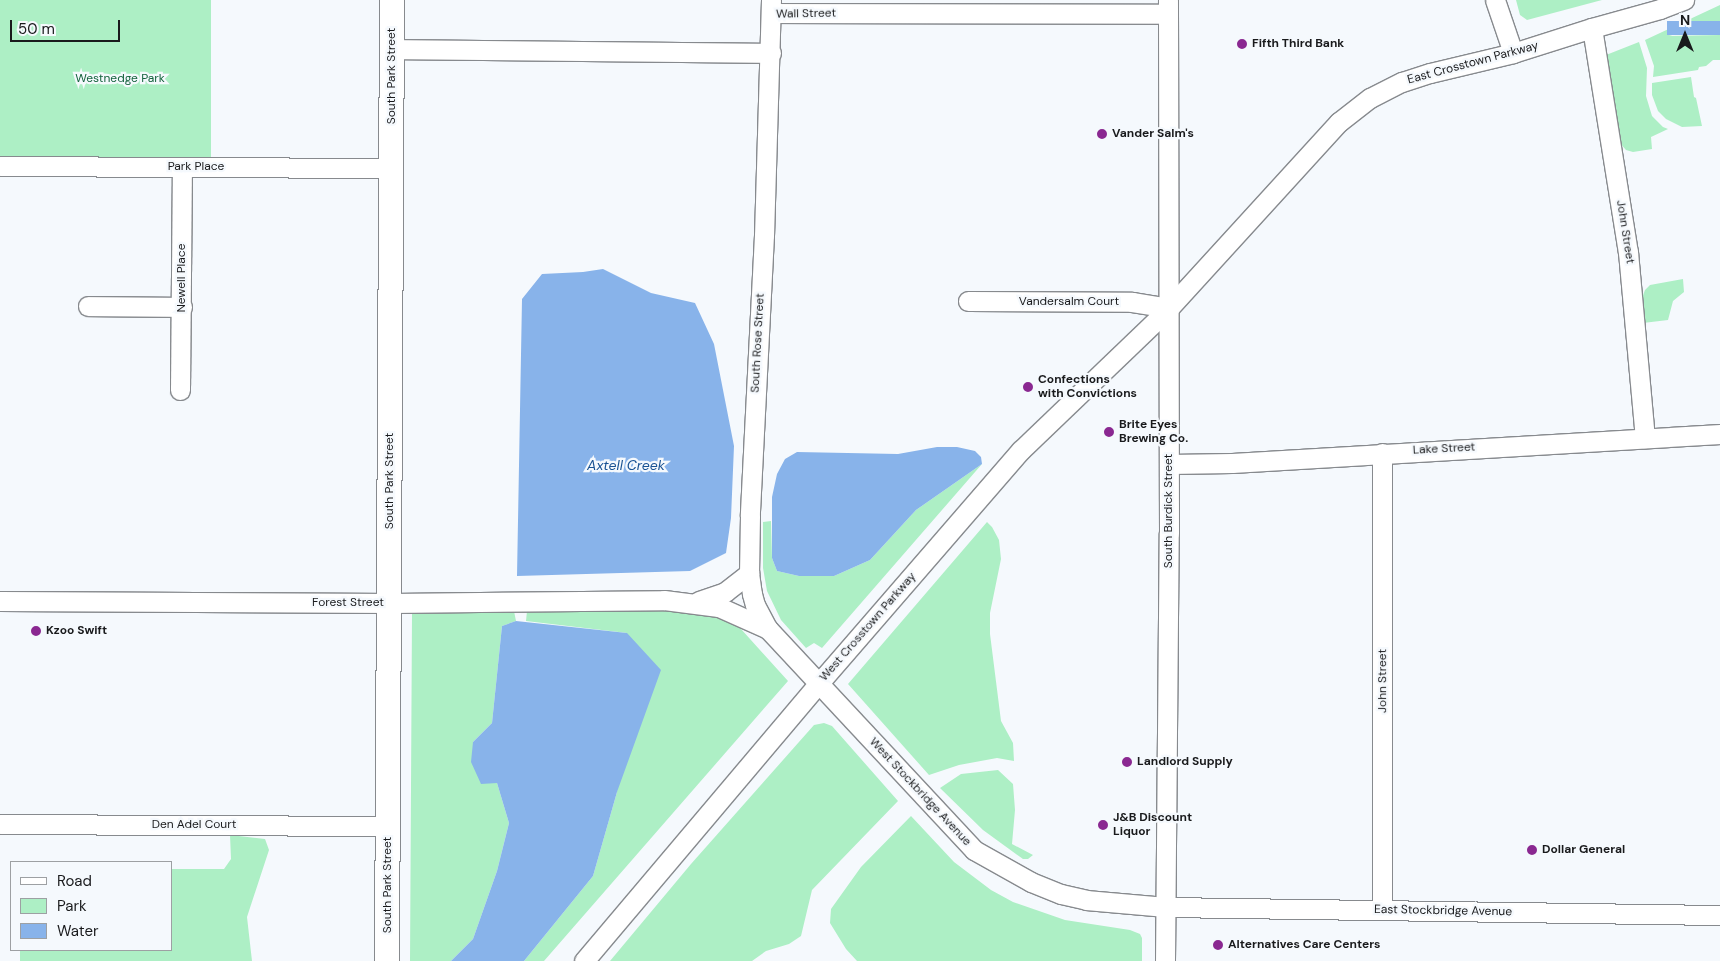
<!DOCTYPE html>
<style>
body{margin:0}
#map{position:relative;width:1720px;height:961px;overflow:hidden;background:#f5f9fd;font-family:"DM Sans",sans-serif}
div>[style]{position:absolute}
.green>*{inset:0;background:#adefc5;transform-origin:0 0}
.water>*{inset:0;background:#88b3ea;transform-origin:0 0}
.roads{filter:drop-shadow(1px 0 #878a8e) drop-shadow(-1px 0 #878a8e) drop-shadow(0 1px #878a8e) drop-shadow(0 -1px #878a8e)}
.minor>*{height:19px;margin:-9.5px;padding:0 9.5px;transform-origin:9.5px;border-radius:9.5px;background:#fff}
.major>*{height:24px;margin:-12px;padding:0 12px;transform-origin:12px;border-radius:12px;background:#fff}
.dots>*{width:14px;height:14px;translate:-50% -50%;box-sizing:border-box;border:2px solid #f5f9fd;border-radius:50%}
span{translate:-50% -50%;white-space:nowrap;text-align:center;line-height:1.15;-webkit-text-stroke:4.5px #f5f9fd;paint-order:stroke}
.street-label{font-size:12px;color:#191a1c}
.poi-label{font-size:12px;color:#191a1c;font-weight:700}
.left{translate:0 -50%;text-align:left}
.park-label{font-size:12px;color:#14633d}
.water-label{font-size:14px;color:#195293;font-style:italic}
.legend{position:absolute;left:10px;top:861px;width:162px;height:90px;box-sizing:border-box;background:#f5f9fd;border:1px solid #9da0a3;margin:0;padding:6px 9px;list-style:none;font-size:15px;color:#191a1c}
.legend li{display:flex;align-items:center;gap:10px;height:25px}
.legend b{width:25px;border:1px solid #9da0a3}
.north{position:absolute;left:1660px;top:10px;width:50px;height:50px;-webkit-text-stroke:4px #f5f9fd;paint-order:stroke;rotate:0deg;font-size:14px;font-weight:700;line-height:20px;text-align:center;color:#191a1c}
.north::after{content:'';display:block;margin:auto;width:18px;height:22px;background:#191a1c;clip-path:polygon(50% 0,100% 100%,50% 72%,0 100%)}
.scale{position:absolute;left:10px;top:20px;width:110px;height:22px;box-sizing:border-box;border:2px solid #191a1c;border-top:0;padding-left:6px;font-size:15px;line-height:18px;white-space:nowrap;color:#191a1c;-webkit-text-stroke:4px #f5f9fd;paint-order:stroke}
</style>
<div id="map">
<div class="green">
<i style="left:0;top:0;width:211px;height:159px"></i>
<i style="clip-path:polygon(1516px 0,1602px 0,1527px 20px,1520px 15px)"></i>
<i style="clip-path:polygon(1720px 5px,1720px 21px,1669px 36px,1720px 35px,1720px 60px,1713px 60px,1706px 66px,1699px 67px,1698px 70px,1653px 77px,1654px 66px,1645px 40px)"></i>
<i style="clip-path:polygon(1639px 42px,1647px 68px,1646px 96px,1652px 116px,1663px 127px,1668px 129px,1651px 137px,1652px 149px,1633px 152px,1626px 150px,1619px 142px,1606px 55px)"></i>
<i style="clip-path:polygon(1691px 77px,1694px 97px,1696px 98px,1702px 126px,1682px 127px,1666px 119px,1658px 111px,1652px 95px,1652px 83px)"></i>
<i style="clip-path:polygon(1683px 279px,1684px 292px,1673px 301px,1668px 320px,1643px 323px,1642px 298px,1645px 290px,1650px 285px)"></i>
<i style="clip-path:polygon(982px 464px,822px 648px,814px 643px,806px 648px,781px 620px,767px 591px,763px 568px,763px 522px,771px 521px,772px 558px,777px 571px,799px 576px,834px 576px,870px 560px,916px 510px)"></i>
<i style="clip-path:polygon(987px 522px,992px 527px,999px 540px,1001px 559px,990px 613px,990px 634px,1001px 721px,1013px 743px,1014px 761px,997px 758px,959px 765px,929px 775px,848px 684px)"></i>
<i style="clip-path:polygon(514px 611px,516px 621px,502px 626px,492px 723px,473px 742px,497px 783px,509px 823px,497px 871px,473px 939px,451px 961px,410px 961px,412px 613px)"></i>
<i style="clip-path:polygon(527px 611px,718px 611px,741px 629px,788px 681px,544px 961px,524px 961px,593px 876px,617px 792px,627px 633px,526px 621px)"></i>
<i style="clip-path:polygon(824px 723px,832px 726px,898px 801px,812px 890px,801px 936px,789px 944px,766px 951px,752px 961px,610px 961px,691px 864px,814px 725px)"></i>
<i style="clip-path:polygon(998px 770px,1013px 784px,1015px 810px,1012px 844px,1033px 855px,1028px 859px,1023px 859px,983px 830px,940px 788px,961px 774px)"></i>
<i style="clip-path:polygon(911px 816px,954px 862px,991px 890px,1013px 902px,1065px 920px,1130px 930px,1140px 934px,1142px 938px,1142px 961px,857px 961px,846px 949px,830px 923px,831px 909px,861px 867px)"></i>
<i style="clip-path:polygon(230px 835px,265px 839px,269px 850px,247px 917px,252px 961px,20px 961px,20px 950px,171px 950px,171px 869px,224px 869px,231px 859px)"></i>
</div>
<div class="water">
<i style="left:1720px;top:21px;width:14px;height:53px;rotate:90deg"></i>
<i style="clip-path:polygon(603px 269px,651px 293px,695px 303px,714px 344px,734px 446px,731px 518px,726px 553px,690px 571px,517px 576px,522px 299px,542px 274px,583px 272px)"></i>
<i style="clip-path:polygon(937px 447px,957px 447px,975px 451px,981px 457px,982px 464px,916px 510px,870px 560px,834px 576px,799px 576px,777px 571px,772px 558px,772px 497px,777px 474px,785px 459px,797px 452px,898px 454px)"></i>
<i style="clip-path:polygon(516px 621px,627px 633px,661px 670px,617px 792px,593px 876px,524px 961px,451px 961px,473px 939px,497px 871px,509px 823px,497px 783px,481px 784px,471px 762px,473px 742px,492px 723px,502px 626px)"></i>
</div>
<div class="roads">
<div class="minor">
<i style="left:771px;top:0;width:235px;rotate:91.7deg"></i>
<i style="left:764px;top:235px;width:281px;rotate:92.9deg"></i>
<i style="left:750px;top:516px;width:57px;rotate:91deg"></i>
<i style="left:749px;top:573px;width:21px;rotate:82deg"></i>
<i style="left:752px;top:594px;width:11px;rotate:75deg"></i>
<i style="left:755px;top:605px;width:27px;rotate:62deg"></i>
<i style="left:768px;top:629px;width:302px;rotate:47deg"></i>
<i style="left:974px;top:850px;width:65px;rotate:29.3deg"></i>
<i style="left:1031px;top:882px;width:32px;rotate:22deg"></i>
<i style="left:1061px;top:894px;width:26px;rotate:13deg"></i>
<i style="left:1086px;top:900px;width:80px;rotate:5deg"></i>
<i style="left:1166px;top:907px;width:554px;rotate:0.83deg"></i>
<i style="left:1495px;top:0;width:56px;rotate:71.2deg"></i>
<i style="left:771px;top:13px;width:397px;rotate:0.1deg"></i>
<i style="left:1592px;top:28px;width:227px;rotate:80.9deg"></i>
<i style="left:1628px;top:252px;width:187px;rotate:84.8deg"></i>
<i style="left:393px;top:49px;width:378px;rotate:0.6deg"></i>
<i style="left:0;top:166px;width:392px;rotate:0.3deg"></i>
<i style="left:968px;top:301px;width:164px;rotate:0.3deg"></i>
<i style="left:1132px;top:302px;width:37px;rotate:9deg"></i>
<i style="left:88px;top:306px;width:94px;rotate:0.6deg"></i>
<i style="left:180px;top:390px;width:223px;rotate:-89.5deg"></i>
<i style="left:1382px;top:453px;width:457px;rotate:90deg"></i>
<i style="left:1169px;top:464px;width:63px;rotate:-0.9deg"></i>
<i style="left:1232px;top:463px;width:489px;rotate:-3.4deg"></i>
<i style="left:0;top:601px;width:392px;rotate:0.3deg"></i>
<i style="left:392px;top:603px;width:272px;rotate:-0.6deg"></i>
<i style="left:664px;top:600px;width:55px;rotate:7.3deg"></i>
<i style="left:719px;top:607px;width:54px;rotate:24.2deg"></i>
<i style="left:699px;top:601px;width:28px;rotate:-19deg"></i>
<i style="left:725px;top:592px;width:31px;rotate:-38deg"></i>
<i style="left:0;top:824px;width:388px;rotate:0.3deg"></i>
<i style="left:584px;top:961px;width:364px;rotate:-49.8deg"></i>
<i style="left:819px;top:683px;width:308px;rotate:-49.1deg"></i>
<i style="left:1021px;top:450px;width:205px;rotate:-43.8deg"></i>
<i style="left:1169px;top:308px;width:252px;rotate:-47.6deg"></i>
<i style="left:1339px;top:122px;width:39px;rotate:-38deg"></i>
<i style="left:1370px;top:98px;width:36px;rotate:-27deg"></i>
<i style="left:1402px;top:82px;width:29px;rotate:-18deg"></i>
<i style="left:1430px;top:73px;width:85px;rotate:-13.5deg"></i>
<i style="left:1513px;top:53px;width:83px;rotate:-17.6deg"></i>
<i style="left:1592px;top:28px;width:71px;rotate:-15.6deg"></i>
<i style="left:1660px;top:9px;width:26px;rotate:-21deg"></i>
<i style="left:1165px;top:961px;width:428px;rotate:-89.5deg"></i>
<i style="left:1169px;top:533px;width:533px;rotate:-90.11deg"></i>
</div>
<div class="major">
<i style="left:387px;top:961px;width:961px;rotate:-89.7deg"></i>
</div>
</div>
<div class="dots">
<i style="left:1242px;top:44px;background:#8a2891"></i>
<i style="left:1102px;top:134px;background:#8a2891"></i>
<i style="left:1028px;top:387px;background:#8a2891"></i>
<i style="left:1109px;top:432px;background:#8a2891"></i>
<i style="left:36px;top:631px;background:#8a2891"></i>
<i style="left:1127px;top:762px;background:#8a2891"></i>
<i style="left:1103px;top:825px;background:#8a2891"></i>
<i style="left:1532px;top:850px;background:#8a2891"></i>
<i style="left:1218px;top:945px;background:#8a2891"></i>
</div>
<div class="street-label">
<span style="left:806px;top:14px;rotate:-1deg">Wall Street</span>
<span style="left:1473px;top:63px;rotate:-15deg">East Crosstown Parkway</span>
<span style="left:392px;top:76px;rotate:-90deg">South Park Street</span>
<span style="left:196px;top:167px">Park Place</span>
<span style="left:1625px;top:232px;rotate:81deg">John Street</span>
<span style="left:182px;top:278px;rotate:-90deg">Newell Place</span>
<span style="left:1069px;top:302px">Vandersalm Court</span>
<span style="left:758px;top:343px;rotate:-87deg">South Rose Street</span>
<span style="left:1444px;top:449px;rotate:-3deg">Lake Street</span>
<span style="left:390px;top:481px;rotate:-90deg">South Park Street</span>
<span style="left:1169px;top:511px;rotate:-90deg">South Burdick Street</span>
<span style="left:348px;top:603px">Forest Street</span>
<span style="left:868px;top:627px;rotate:-49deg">West Crosstown Parkway</span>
<span style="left:1383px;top:681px;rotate:-90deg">John Street</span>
<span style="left:920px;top:792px;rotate:47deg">West Stockbridge Avenue</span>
<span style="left:194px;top:825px">Den Adel Court</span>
<span style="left:388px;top:885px;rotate:-90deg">South Park Street</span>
<span style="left:1443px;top:911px;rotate:1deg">East Stockbridge Avenue</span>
</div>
<div class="poi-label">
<span class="left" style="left:1252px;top:44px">Fifth Third Bank</span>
<span class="left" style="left:1112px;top:134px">Vander Salm's</span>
<span class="left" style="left:1038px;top:387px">Confections<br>with Convictions</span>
<span class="left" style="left:1119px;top:432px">Brite Eyes<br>Brewing Co.</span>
<span class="left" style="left:46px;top:631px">Kzoo Swift</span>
<span class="left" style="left:1137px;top:762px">Landlord Supply</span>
<span class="left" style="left:1113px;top:825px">J&amp;B Discount<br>Liquor</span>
<span class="left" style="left:1542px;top:850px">Dollar General</span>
<span class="left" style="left:1228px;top:945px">Alternatives Care Centers</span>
</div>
<div class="park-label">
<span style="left:120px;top:79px">Westnedge Park</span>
</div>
<div class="water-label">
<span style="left:626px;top:465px">Axtell Creek</span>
</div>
<ul class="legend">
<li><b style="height:6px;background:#fff"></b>Road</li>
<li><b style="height:14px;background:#adefc5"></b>Park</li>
<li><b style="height:14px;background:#88b3ea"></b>Water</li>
</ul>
<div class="north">N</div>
<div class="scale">50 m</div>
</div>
